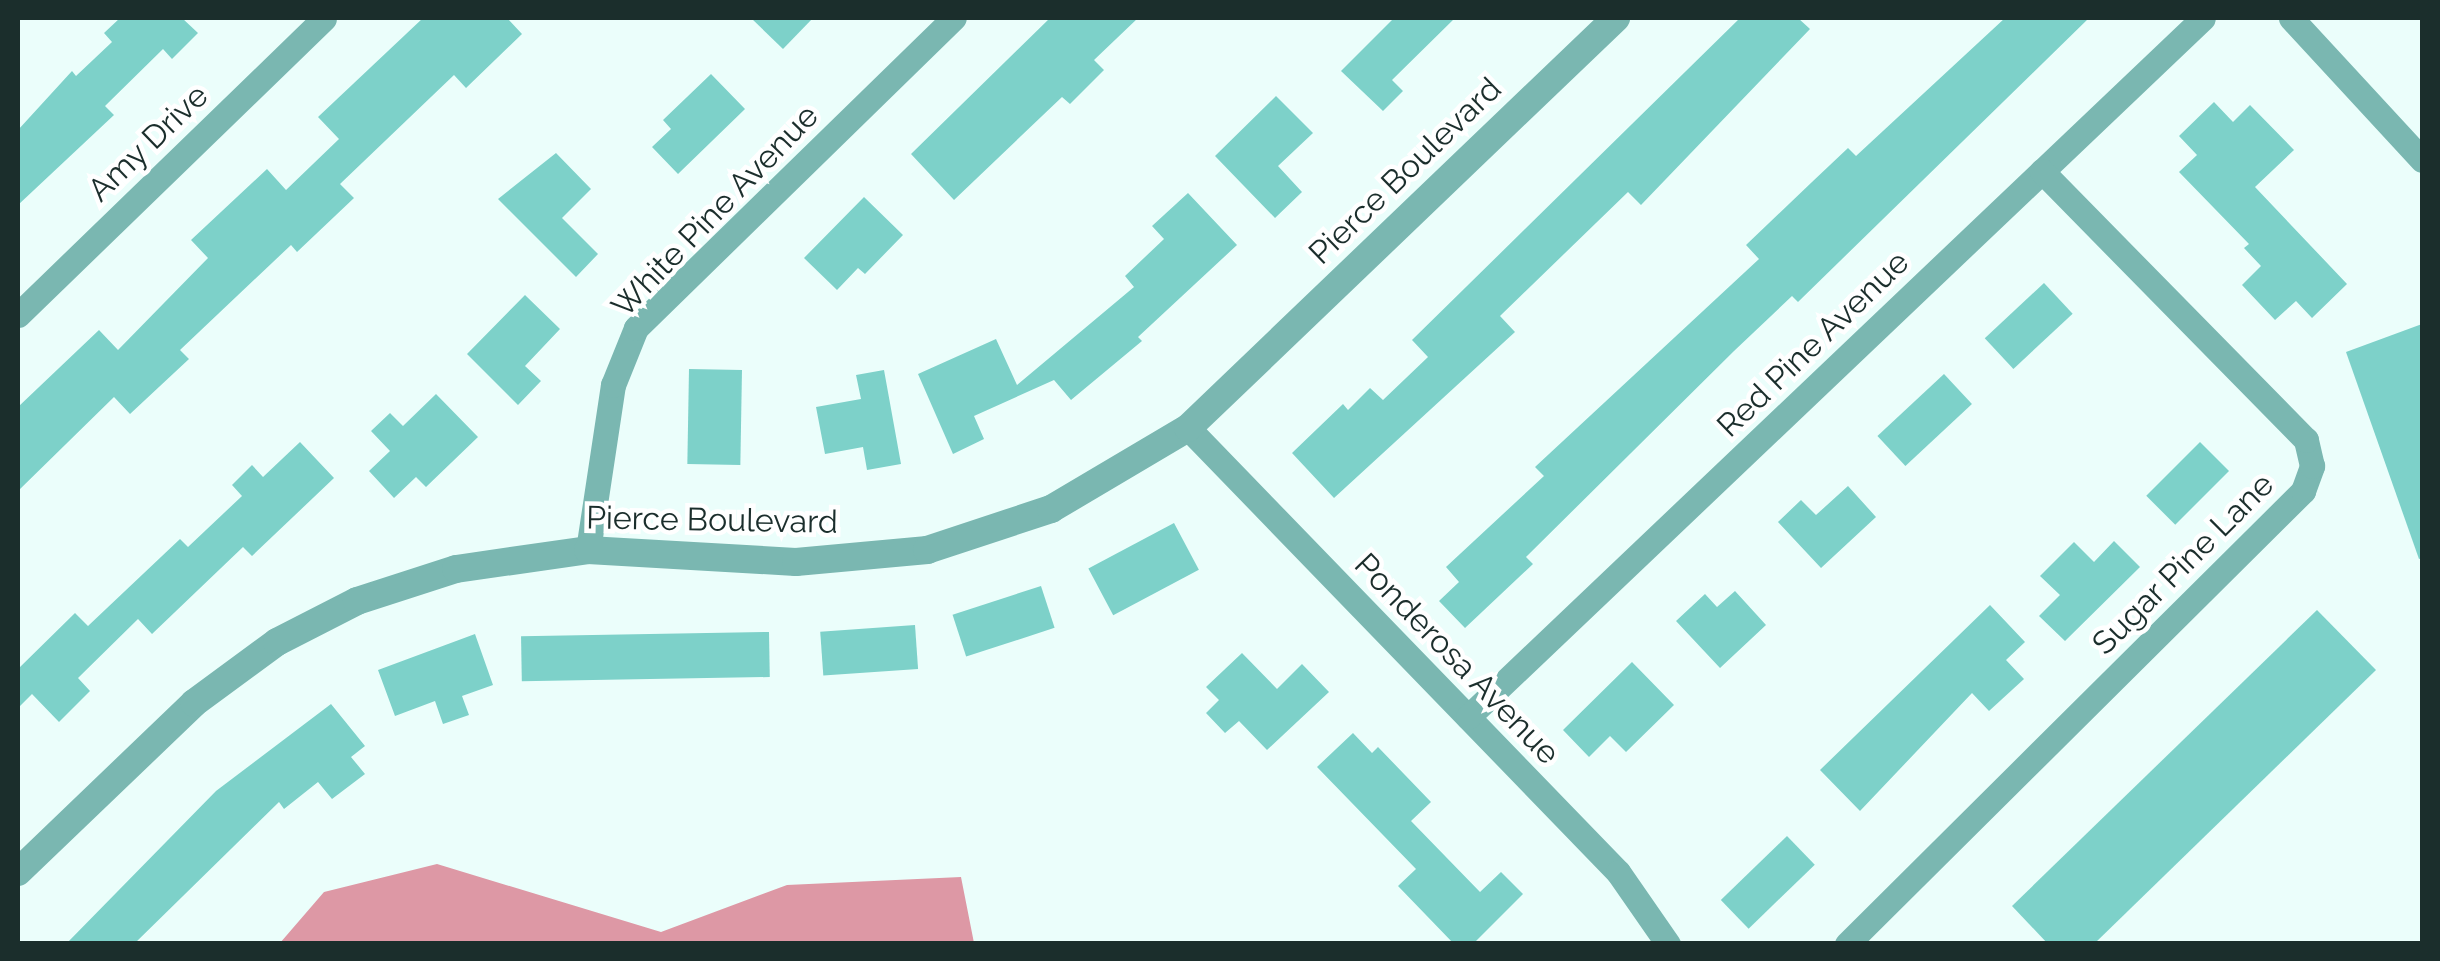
<!DOCTYPE html>
<style>
body{margin:0}
#map{position:relative;width:2440px;height:961px;overflow:hidden;background:#ebfefb;font-family:Raleway,sans-serif}
div>[style]{position:absolute}
.water>*{inset:0;background:#dd98a5}
.building>*{inset:0;background:#7dd1c9;transform-origin:0 0}
.minor>*{height:25px;margin:-12.5px;padding:0 12.5px;transform-origin:12.5px;border-radius:12.5px;background:#7ab7b1}
.tertiary>*{height:28px;margin:-14px;padding:0 14px;transform-origin:14px;border-radius:14px;background:#7ab7b1}
span{translate:-50% -50%;white-space:nowrap;text-align:center;line-height:1.15;-webkit-text-stroke:9px #fff;paint-order:stroke}
.street-label{font-size:32px;color:#1b2e2c}
.frame{position:absolute;inset:0;border:20px solid #1b2e2c;pointer-events:none}
</style>
<div id="map">
<div class="water">
<i style="clip-path:polygon(437px 864px,661px 932px,787px 885px,961px 877px,974px 943px,280px 943px,324px 892px)"></i>
</div>
<div class="building">
<i style="clip-path:polygon(120px 18px,182px 18px,198px 33px,172px 59px,163px 49px,105px 106px,114px 115px,18px 205px,18px 130px,72px 71px,76px 76px,112px 42px,104px 33px)"></i>
<i style="clip-path:polygon(423px 18px,507px 18px,522px 34px,466px 88px,454px 75px,340px 184px,354px 198px,297px 252px,291px 245px,180px 350px,189px 359px,130px 414px,114px 397px,18px 491px,18px 407px,99px 330px,118px 350px,208px 258px,191px 240px,267px 169px,286px 190px,339px 139px,318px 117px)"></i>
<i style="clip-path:polygon(751px 18px,813px 18px,783px 49px)"></i>
<i style="clip-path:polygon(1050px 18px,1138px 18px,1094px 60px,1104px 70px,1070px 104px,1062px 97px,954px 200px,911px 154px)"></i>
<i style="clip-path:polygon(1394px 18px,1455px 18px,1392px 80px,1403px 91px,1383px 111px,1341px 71px)"></i>
<i style="clip-path:polygon(1740px 18px,1798px 18px,1810px 29px,1641px 205px,1628px 192px,1500px 316px,1515px 332px,1334px 498px,1292px 453px,1343px 404px,1348px 410px,1370px 388px,1383px 400px,1428px 357px,1412px 340px)"></i>
<i style="clip-path:polygon(2005px 18px,2089px 18px,1798px 302px,1792px 296px,1734px 351px,1526px 557px,1533px 564px,1465px 628px,1439px 601px,1459px 582px,1446px 567px,1544px 476px,1535px 467px,1759px 259px,1746px 245px,1812px 182px,1848px 148px,1856px 156px)"></i>
<i style="clip-path:polygon(711px 74px,745px 109px,678px 174px,652px 147px,671px 129px,663px 120px)"></i>
<i style="clip-path:polygon(1276px 96px,1313px 133px,1278px 166px,1302px 192px,1275px 218px,1215px 156px)"></i>
<i style="clip-path:polygon(2214px 102px,2233px 122px,2250px 105px,2294px 150px,2255px 187px,2347px 284px,2312px 318px,2296px 301px,2275px 320px,2242px 285px,2261px 266px,2244px 248px,2249px 244px,2179px 172px,2197px 155px,2179px 136px)"></i>
<i style="clip-path:polygon(556px 153px,591px 189px,562px 218px,598px 254px,576px 277px,498px 199px)"></i>
<i style="clip-path:polygon(1188px 193px,1237px 245px,1138px 337px,1142px 341px,1071px 400px,1054px 380px,974px 416px,984px 439px,953px 454px,918px 374px,996px 339px,1017px 385px,1134px 287px,1125px 276px,1164px 239px,1152px 226px)"></i>
<i style="clip-path:polygon(864px 197px,903px 235px,865px 274px,858px 268px,837px 290px,804px 258px)"></i>
<i style="left:2044px;top:283px;width:42px;height:81px;rotate:47deg"></i>
<i style="clip-path:polygon(525px 295px,560px 329px,525px 366px,541px 381px,518px 405px,467px 354px)"></i>
<i style="clip-path:polygon(2422px 324px,2422px 558px,2419px 559px,2346px 352px)"></i>
<i style="left:689px;top:369px;width:53px;height:95px;rotate:1deg"></i>
<i style="clip-path:polygon(884px 370px,901px 464px,867px 470px,863px 447px,825px 454px,816px 407px,861px 399px,856px 375px)"></i>
<i style="left:1944px;top:374px;width:41px;height:91px;rotate:47deg"></i>
<i style="clip-path:polygon(436px 394px,478px 437px,426px 487px,416px 477px,394px 498px,369px 471px,390px 451px,371px 431px,390px 413px,403px 426px)"></i>
<i style="clip-path:polygon(300px 442px,334px 478px,252px 556px,243px 547px,152px 634px,138px 619px,78px 678px,90px 691px,59px 722px,32px 694px,18px 708px,18px 669px,75px 613px,88px 626px,180px 539px,188px 547px,242px 496px,232px 485px,252px 465px,263px 477px)"></i>
<i style="left:2200px;top:442px;width:41px;height:76px;rotate:45deg"></i>
<i style="clip-path:polygon(1848px 486px,1876px 517px,1821px 568px,1778px 522px,1801px 500px,1816px 515px)"></i>
<i style="left:1174px;top:523px;width:53px;height:97px;rotate:62deg"></i>
<i style="clip-path:polygon(2114px 541px,2140px 567px,2065px 641px,2039px 616px,2060px 595px,2040px 576px,2074px 542px,2094px 562px)"></i>
<i style="left:1041px;top:586px;width:44px;height:93px;rotate:72deg"></i>
<i style="clip-path:polygon(1735px 591px,1766px 625px,1720px 668px,1676px 621px,1705px 594px,1717px 607px)"></i>
<i style="clip-path:polygon(1990px 605px,2025px 642px,2006px 660px,2024px 679px,1989px 711px,1972px 693px,1860px 811px,1820px 770px)"></i>
<i style="clip-path:polygon(2317px 610px,2376px 670px,2094px 944px,2048px 944px,2012px 906px)"></i>
<i style="left:915px;top:625px;width:44px;height:95px;rotate:86deg"></i>
<i style="left:769px;top:632px;width:45px;height:248px;rotate:89deg"></i>
<i style="clip-path:polygon(475px 634px,493px 685px,462px 696px,469px 715px,443px 724px,435px 701px,395px 716px,378px 670px)"></i>
<i style="clip-path:polygon(1242px 653px,1277px 689px,1302px 664px,1329px 692px,1267px 750px,1239px 721px,1225px 733px,1206px 713px,1219px 700px,1206px 687px)"></i>
<i style="clip-path:polygon(1632px 662px,1674px 705px,1626px 752px,1610px 736px,1589px 757px,1563px 730px)"></i>
<i style="clip-path:polygon(331px 704px,365px 746px,351px 757px,365px 774px,332px 799px,318px 782px,284px 809px,279px 802px,134px 944px,66px 944px,216px 791px)"></i>
<i style="clip-path:polygon(1353px 733px,1372px 753px,1378px 747px,1431px 802px,1411px 821px,1480px 892px,1501px 872px,1523px 894px,1473px 944px,1454px 944px,1398px 886px,1416px 869px,1317px 767px)"></i>
<i style="left:1787px;top:836px;width:40px;height:92px;rotate:46deg"></i>
</div>
<div class="minor">
<i style="left:2291px;top:18px;width:193px;rotate:47.3deg"></i>
<i style="left:18px;top:315px;width:426px;rotate:-44.1deg"></i>
<i style="left:1188px;top:428px;width:618px;rotate:45.92deg"></i>
<i style="left:1618px;top:872px;width:88px;rotate:55.2deg"></i>
<i style="left:588px;top:550px;width:167px;rotate:-81.4deg"></i>
<i style="left:613px;top:385px;width:61px;rotate:-68deg"></i>
<i style="left:636px;top:328px;width:444px;rotate:-44.3deg"></i>
<i style="left:1468px;top:717px;width:1014px;rotate:-43.56deg"></i>
<i style="left:1847px;top:944px;width:643px;rotate:-44.81deg"></i>
<i style="left:2303px;top:491px;width:27px;rotate:-70deg"></i>
<i style="left:2312px;top:466px;width:27px;rotate:-103deg"></i>
<i style="left:2306px;top:440px;width:377px;rotate:-134.5deg"></i>
</div>
<div class="tertiary">
<i style="left:18px;top:872px;width:244px;rotate:-43.8deg"></i>
<i style="left:194px;top:703px;width:103px;rotate:-36.3deg"></i>
<i style="left:277px;top:642px;width:90px;rotate:-27.1deg"></i>
<i style="left:357px;top:601px;width:104px;rotate:-17.9deg"></i>
<i style="left:456px;top:569px;width:133px;rotate:-8.2deg"></i>
<i style="left:588px;top:550px;width:208px;rotate:3.3deg"></i>
<i style="left:796px;top:562px;width:132px;rotate:-5.2deg"></i>
<i style="left:927px;top:550px;width:131px;rotate:-18.3deg"></i>
<i style="left:1051px;top:509px;width:159px;rotate:-30.6deg"></i>
<i style="left:1188px;top:428px;width:593px;rotate:-43.77deg"></i>
</div>
<div class="street-label">
<span style="left:148px;top:143px;rotate:-44deg">Amy Drive</span>
<span style="left:1405px;top:171px;rotate:-44deg">Pierce Boulevard</span>
<span style="left:715px;top:211px;rotate:-46deg">White Pine Avenue</span>
<span style="left:1813px;top:344px;rotate:-44deg">Red Pine Avenue</span>
<span style="left:712px;top:520px;rotate:1deg">Pierce Boulevard</span>
<span style="left:2183px;top:564px;rotate:-45deg">Sugar Pine Lane</span>
<span style="left:1457px;top:659px;rotate:46deg">Ponderosa Avenue</span>
</div>
<div class="frame"></div>
</div>
